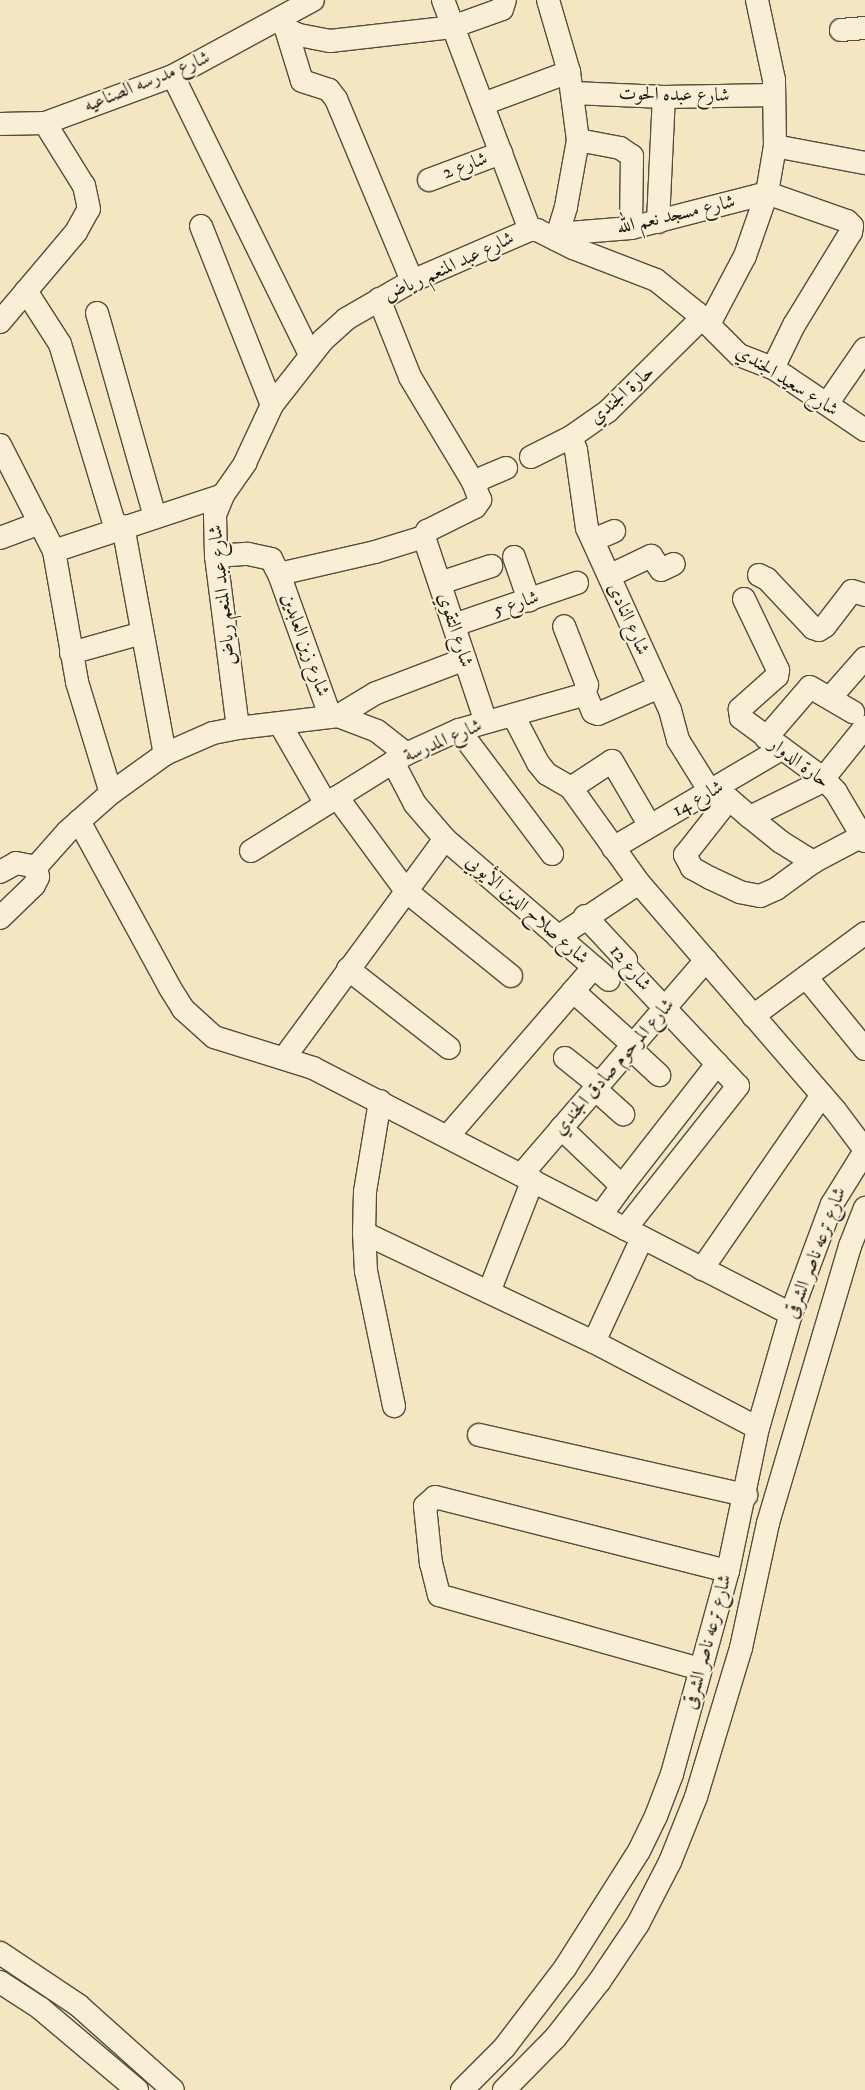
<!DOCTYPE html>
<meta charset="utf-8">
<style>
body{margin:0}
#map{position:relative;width:865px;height:2090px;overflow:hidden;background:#f4e6c0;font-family:"IM FELL DW Pica",Amiri,serif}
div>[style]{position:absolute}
.roads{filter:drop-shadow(1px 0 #564c3d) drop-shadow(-1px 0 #564c3d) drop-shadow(0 1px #564c3d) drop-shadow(0 -1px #564c3d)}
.minor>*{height:22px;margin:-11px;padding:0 11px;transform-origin:11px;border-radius:11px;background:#f8efd6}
span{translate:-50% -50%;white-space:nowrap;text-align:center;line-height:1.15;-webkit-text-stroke:4px #f8efd6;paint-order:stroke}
.street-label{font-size:19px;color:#221811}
</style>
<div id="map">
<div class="roads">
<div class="minor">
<i style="left:443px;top:0;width:246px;rotate:69.3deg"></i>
<i style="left:548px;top:0;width:75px;rotate:73.7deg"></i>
<i style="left:569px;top:72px;width:69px;rotate:82.5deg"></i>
<i style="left:578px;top:140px;width:68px;rotate:100.2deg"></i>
<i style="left:566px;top:207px;width:34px;rotate:107deg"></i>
<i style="left:280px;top:21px;width:10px;rotate:53deg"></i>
<i style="left:286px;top:29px;width:14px;rotate:25deg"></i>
<i style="left:299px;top:35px;width:32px;rotate:11deg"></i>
<i style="left:330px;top:41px;width:123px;rotate:-6.5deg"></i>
<i style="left:452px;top:27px;width:53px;rotate:-19.8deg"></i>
<i style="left:502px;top:9px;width:9px;rotate:-72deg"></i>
<i style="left:286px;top:29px;width:54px;rotate:72.9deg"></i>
<i style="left:302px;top:81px;width:28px;rotate:18deg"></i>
<i style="left:329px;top:90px;width:11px;rotate:52deg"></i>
<i style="left:336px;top:99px;width:197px;rotate:67.3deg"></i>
<i style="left:841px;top:30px;width:24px;rotate:-5deg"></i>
<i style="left:173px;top:76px;width:311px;rotate:63.8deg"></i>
<i style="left:573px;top:93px;width:91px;rotate:2.5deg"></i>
<i style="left:664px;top:97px;width:110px;rotate:-1deg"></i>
<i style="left:483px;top:104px;width:92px;rotate:-20.4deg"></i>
<i style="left:0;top:124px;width:45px;rotate:-1.3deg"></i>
<i style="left:45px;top:123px;width:136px;rotate:-20.2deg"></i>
<i style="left:173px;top:76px;width:159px;rotate:-28.5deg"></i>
<i style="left:578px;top:140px;width:43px;rotate:10.8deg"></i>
<i style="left:620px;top:148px;width:14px;rotate:34deg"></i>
<i style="left:632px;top:156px;width:72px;rotate:90.8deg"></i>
<i style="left:775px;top:146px;width:92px;rotate:10.7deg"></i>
<i style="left:429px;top:180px;width:77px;rotate:-20.6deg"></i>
<i style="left:658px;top:222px;width:125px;rotate:-87.3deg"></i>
<i style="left:201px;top:226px;width:193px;rotate:68.4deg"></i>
<i style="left:556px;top:239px;width:14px;rotate:-25deg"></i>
<i style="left:569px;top:233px;width:62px;rotate:-4.6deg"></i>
<i style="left:631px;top:228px;width:140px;rotate:-14.4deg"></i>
<i style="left:767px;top:193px;width:85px;rotate:19.3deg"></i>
<i style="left:847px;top:221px;width:7px;rotate:45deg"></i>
<i style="left:852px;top:226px;width:6px;rotate:99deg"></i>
<i style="left:851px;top:232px;width:109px;rotate:121.5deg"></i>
<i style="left:794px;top:325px;width:48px;rotate:116deg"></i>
<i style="left:26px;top:291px;width:63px;rotate:57.3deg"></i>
<i style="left:60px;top:344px;width:193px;rotate:73.2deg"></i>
<i style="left:379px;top:299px;width:84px;rotate:68.3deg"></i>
<i style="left:410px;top:377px;width:122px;rotate:59deg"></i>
<i style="left:97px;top:313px;width:211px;rotate:74.1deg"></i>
<i style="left:0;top:322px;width:118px;rotate:-49.8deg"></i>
<i style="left:76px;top:232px;width:26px;rotate:-61deg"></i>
<i style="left:89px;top:209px;width:24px;rotate:-102deg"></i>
<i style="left:84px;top:186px;width:74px;rotate:-121.8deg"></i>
<i style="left:709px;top:324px;width:77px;rotate:-62.1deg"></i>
<i style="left:745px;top:256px;width:67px;rotate:-70.8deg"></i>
<i style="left:767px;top:193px;width:48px;rotate:-80.3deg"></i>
<i style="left:775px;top:146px;width:66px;rotate:-90.9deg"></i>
<i style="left:774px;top:80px;width:82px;rotate:-102deg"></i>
<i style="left:827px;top:404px;width:67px;rotate:-55.4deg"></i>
<i style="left:571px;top:437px;width:14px;rotate:69deg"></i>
<i style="left:576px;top:450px;width:79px;rotate:82deg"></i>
<i style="left:587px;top:528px;width:200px;rotate:65.5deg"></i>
<i style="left:670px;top:710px;width:31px;rotate:75deg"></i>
<i style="left:678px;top:740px;width:62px;rotate:58.1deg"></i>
<i style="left:0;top:445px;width:119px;rotate:63deg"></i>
<i style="left:54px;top:551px;width:178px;rotate:-18.3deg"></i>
<i style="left:531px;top:457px;width:45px;rotate:-26.6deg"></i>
<i style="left:571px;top:437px;width:45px;rotate:-35.1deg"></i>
<i style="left:608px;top:411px;width:132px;rotate:-44.7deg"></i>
<i style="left:123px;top:526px;width:232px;rotate:79.6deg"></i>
<i style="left:424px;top:537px;width:195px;rotate:71.5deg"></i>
<i style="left:0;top:538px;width:43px;rotate:-20.6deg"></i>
<i style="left:593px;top:540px;width:23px;rotate:-23deg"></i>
<i style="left:54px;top:551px;width:133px;rotate:80deg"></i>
<i style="left:77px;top:682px;width:116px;rotate:73deg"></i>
<i style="left:216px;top:556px;width:32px;rotate:-4deg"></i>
<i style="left:248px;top:554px;width:24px;rotate:12deg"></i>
<i style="left:271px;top:559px;width:17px;rotate:62deg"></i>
<i style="left:279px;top:574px;width:98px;rotate:-12.9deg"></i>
<i style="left:375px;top:552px;width:51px;rotate:-17deg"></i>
<i style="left:424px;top:537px;width:7px;rotate:-63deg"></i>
<i style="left:427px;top:531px;width:54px;rotate:-26.6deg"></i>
<i style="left:475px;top:507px;width:9px;rotate:-54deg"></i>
<i style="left:480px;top:500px;width:19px;rotate:-111deg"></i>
<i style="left:473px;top:482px;width:36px;rotate:-23deg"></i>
<i style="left:514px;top:557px;width:46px;rotate:70.8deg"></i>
<i style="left:279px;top:574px;width:151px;rotate:70.2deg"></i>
<i style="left:759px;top:575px;width:9px;rotate:27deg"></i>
<i style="left:767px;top:579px;width:67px;rotate:46.8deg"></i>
<i style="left:813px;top:628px;width:6px;rotate:18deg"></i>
<i style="left:819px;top:630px;width:7px;rotate:-34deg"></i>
<i style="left:825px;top:626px;width:44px;rotate:-52.4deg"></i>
<i style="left:852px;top:591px;width:14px;rotate:17deg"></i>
<i style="left:609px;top:576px;width:47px;rotate:-25.5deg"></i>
<i style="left:651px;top:556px;width:17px;rotate:54deg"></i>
<i style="left:661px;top:570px;width:14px;rotate:-25deg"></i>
<i style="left:440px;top:583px;width:54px;rotate:-18.4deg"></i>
<i style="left:744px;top:599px;width:79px;rotate:64.4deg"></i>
<i style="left:778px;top:670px;width:6px;rotate:99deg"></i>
<i style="left:777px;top:676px;width:50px;rotate:138.3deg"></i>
<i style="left:740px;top:709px;width:9px;rotate:84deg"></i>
<i style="left:741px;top:718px;width:104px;rotate:36.4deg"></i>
<i style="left:825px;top:780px;width:16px;rotate:47deg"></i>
<i style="left:836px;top:792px;width:57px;rotate:59.4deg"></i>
<i style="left:454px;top:625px;width:130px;rotate:-18.9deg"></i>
<i style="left:71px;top:653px;width:74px;rotate:-15.7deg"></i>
<i style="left:585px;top:693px;width:21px;rotate:67deg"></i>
<i style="left:593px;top:712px;width:5px;rotate:22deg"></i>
<i style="left:598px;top:714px;width:67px;rotate:-23.9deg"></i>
<i style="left:830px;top:698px;width:53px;rotate:-48.8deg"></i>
<i style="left:513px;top:715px;width:54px;rotate:62.5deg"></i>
<i style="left:538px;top:763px;width:14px;rotate:51deg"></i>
<i style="left:547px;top:774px;width:28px;rotate:30deg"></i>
<i style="left:571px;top:788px;width:117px;rotate:54.4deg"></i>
<i style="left:338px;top:716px;width:42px;rotate:21deg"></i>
<i style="left:377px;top:731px;width:37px;rotate:38deg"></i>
<i style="left:280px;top:724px;width:92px;rotate:60.1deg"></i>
<i style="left:238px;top:728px;width:173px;rotate:-97.3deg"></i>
<i style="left:216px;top:556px;width:41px;rotate:-91.4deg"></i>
<i style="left:215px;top:515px;width:22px;rotate:-68deg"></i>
<i style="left:223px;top:495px;width:39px;rotate:-55deg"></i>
<i style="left:245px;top:463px;width:64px;rotate:-65deg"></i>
<i style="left:272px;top:405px;width:83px;rotate:-51.9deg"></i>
<i style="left:323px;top:340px;width:31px;rotate:-42deg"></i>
<i style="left:346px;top:319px;width:76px;rotate:-29.9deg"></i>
<i style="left:412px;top:281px;width:129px;rotate:-23.4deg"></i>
<i style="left:530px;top:230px;width:7px"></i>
<i style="left:537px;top:230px;width:40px;rotate:26.6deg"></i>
<i style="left:573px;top:248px;width:89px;rotate:21.1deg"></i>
<i style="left:656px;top:280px;width:53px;rotate:38.8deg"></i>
<i style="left:697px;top:313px;width:59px;rotate:45deg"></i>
<i style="left:739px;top:355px;width:36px;rotate:21deg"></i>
<i style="left:773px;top:368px;width:111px;rotate:34deg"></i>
<i style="left:459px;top:730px;width:155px;rotate:53.1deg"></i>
<i style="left:766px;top:738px;width:67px;rotate:-49.2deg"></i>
<i style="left:810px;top:687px;width:50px;rotate:30.2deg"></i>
<i style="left:393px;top:762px;width:47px;rotate:62.4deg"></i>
<i style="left:415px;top:804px;width:46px;rotate:49.4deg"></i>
<i style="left:445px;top:839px;width:216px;rotate:40.7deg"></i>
<i style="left:823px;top:779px;width:67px;rotate:-51.1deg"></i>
<i style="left:571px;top:788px;width:49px;rotate:-33.4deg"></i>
<i style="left:612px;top:761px;width:75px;rotate:59.7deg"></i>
<i style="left:337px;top:797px;width:117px;rotate:53.7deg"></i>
<i style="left:406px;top:891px;width:135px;rotate:39deg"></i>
<i style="left:750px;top:817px;width:40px;rotate:39deg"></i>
<i style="left:781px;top:842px;width:38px;rotate:32deg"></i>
<i style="left:813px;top:862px;width:55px;rotate:-28deg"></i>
<i style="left:79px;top:821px;width:190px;rotate:61.4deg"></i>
<i style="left:170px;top:988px;width:25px;rotate:58deg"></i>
<i style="left:183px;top:1009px;width:42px;rotate:42.1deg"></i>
<i style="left:214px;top:1037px;width:104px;rotate:17.4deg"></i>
<i style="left:313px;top:1068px;width:538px;rotate:27.23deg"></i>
<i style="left:613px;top:848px;width:195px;rotate:-30.5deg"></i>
<i style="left:251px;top:851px;width:183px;rotate:-32deg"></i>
<i style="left:406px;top:754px;width:58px;rotate:-24.4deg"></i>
<i style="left:459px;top:730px;width:129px;rotate:-15.8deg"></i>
<i style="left:583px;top:695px;width:11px;rotate:-68deg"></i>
<i style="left:587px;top:685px;width:63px;rotate:-111.3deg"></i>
<i style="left:813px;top:862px;width:46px;rotate:143.9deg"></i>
<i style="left:776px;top:889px;width:17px;rotate:156deg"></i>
<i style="left:760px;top:896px;width:20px;rotate:-169deg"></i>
<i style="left:740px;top:892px;width:33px;rotate:-155deg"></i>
<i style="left:710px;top:878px;width:21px;rotate:-151deg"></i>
<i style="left:692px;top:868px;width:15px;rotate:-118deg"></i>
<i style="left:685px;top:855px;width:71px;rotate:-51.8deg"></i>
<i style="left:729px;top:799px;width:28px;rotate:41deg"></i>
<i style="left:750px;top:817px;width:84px;rotate:-26.3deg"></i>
<i style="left:0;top:872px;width:18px;rotate:-29deg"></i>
<i style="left:16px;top:863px;width:20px;rotate:11deg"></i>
<i style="left:585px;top:916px;width:60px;rotate:47deg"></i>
<i style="left:626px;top:960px;width:5px;rotate:112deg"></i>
<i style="left:624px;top:965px;width:166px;rotate:46.7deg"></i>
<i style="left:738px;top:1086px;width:182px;rotate:128.3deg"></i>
<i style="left:0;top:918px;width:47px;rotate:-44.1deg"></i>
<i style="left:34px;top:885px;width:9px;rotate:-63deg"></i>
<i style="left:38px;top:877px;width:10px;rotate:-101deg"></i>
<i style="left:36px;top:867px;width:48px;rotate:-48.4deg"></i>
<i style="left:68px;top:831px;width:57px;rotate:-41.5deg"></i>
<i style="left:111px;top:793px;width:67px;rotate:-35.8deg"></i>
<i style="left:165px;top:754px;width:52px;rotate:-23.6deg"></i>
<i style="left:213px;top:733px;width:25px;rotate:-11deg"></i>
<i style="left:238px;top:728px;width:101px;rotate:-6.8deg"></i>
<i style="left:338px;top:716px;width:44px;rotate:-31.2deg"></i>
<i style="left:376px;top:693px;width:95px;rotate:-20.9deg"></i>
<i style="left:558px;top:937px;width:97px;rotate:-33.7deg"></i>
<i style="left:639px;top:883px;width:300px;rotate:49.2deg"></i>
<i style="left:835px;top:1110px;width:50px;rotate:53.1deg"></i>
<i style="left:348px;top:969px;width:128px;rotate:38deg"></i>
<i style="left:806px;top:977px;width:93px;rotate:50.7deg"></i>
<i style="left:573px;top:991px;width:81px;rotate:42deg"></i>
<i style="left:753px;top:1016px;width:139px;rotate:-36.5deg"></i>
<i style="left:630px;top:1048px;width:40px;rotate:43deg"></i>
<i style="left:284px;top:1058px;width:272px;rotate:-53.7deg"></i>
<i style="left:565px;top:1058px;width:43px;rotate:38.5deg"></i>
<i style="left:595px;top:1089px;width:38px;rotate:42deg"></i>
<i style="left:380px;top:1101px;width:92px;rotate:99.4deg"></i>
<i style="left:365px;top:1192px;width:41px;rotate:91.4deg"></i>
<i style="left:364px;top:1233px;width:38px;rotate:87deg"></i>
<i style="left:366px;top:1271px;width:138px;rotate:78.3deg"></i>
<i style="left:561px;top:1128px;width:84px;rotate:43.6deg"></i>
<i style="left:622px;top:1186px;width:37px;rotate:126deg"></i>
<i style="left:448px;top:1136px;width:223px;rotate:-49.2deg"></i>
<i style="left:522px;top:1174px;width:282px;rotate:-49.3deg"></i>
<i style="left:622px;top:1186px;width:155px;rotate:-52.1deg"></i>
<i style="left:364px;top:1233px;width:255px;rotate:25.4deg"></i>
<i style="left:594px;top:1342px;width:185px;rotate:27.7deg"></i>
<i style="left:702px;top:1269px;width:211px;rotate:-55.4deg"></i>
<i style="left:489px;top:1292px;width:120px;rotate:-68.6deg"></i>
<i style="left:594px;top:1342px;width:115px;rotate:-65.2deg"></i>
<i style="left:479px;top:1435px;width:274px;rotate:12.7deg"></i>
<i style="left:700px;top:1669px;width:271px;rotate:-164.2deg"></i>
<i style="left:439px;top:1595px;width:32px;rotate:-104deg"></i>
<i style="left:431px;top:1564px;width:58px;rotate:-95.9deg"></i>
<i style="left:425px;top:1506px;width:13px;rotate:-42deg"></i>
<i style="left:435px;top:1497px;width:302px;rotate:14.2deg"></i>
<i style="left:0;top:1953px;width:94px;rotate:33.7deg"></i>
<i style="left:78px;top:2005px;width:127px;rotate:41.8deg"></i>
<i style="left:0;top:1982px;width:48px;rotate:33deg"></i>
<i style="left:40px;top:2008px;width:127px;rotate:40.2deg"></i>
<i style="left:462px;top:2090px;width:59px;rotate:-45deg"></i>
<i style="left:504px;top:2048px;width:101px;rotate:-52.7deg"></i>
<i style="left:565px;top:1968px;width:138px;rotate:-57.7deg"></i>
<i style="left:639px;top:1851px;width:39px;rotate:-64deg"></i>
<i style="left:656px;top:1816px;width:45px;rotate:-69.1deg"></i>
<i style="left:672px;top:1774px;width:211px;rotate:-74.6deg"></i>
<i style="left:728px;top:1571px;width:146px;rotate:-78.2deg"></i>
<i style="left:758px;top:1428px;width:119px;rotate:-73.9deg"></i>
<i style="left:791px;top:1314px;width:117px;rotate:-69.6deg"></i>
<i style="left:832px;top:1204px;width:62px;rotate:-58.1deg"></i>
<i style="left:504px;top:2090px;width:74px;rotate:-45.5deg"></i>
<i style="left:556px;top:2037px;width:70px;rotate:-52deg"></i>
<i style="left:599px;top:1982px;width:70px;rotate:-56.1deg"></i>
<i style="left:638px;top:1924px;width:70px;rotate:-62.7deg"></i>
<i style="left:670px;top:1862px;width:70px;rotate:-68.2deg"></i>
<i style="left:696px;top:1797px;width:156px;rotate:-73.2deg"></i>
<i style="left:741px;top:1648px;width:128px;rotate:-77.8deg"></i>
<i style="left:768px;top:1523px;width:289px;rotate:-73.5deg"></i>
<i style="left:850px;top:1246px;width:41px;rotate:-68.5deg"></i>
</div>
</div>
<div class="street-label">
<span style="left:147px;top:82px;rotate:-22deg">شارع مدرسه الصناعيه</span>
<span style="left:674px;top:95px;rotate:1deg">شارع عبده الحوت</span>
<span style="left:465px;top:166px;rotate:-20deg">شارع 2</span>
<span style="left:676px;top:215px;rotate:-13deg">شارع مسجد نعم الله</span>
<span style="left:449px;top:267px;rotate:-25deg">شارع عبد المنعم رياض</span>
<span style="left:787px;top:381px;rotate:32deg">شارع سعيد الجندي</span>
<span style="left:622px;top:395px;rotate:-41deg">حارة الجندي</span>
<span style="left:223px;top:595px;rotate:-96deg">شارع عبد المنعم رياض</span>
<span style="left:516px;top:604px;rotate:-18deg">شارع 5</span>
<span style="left:628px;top:619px;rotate:66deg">شارع النادى</span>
<span style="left:455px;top:630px;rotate:72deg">شارع التقوي</span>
<span style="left:305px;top:645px;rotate:70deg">شارع زين العابدين</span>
<span style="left:443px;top:741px;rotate:-23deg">شارع المدرسة</span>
<span style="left:799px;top:763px;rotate:37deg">حارة الدوار</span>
<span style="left:698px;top:799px;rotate:-29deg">شارع 14</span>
<span style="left:527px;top:910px;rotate:41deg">شارع صلاح الدين الأيوبي</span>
<span style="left:630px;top:968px;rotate:50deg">شارع 12</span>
<span style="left:614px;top:1067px;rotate:-49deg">شارع المرحوم صادق الجندي</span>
<span style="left:816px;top:1253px;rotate:-69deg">شارع ترعه ناصر الشرقى</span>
<span style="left:708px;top:1642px;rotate:-75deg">شارع ترعه ناصر الشرقى</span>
</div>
</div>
